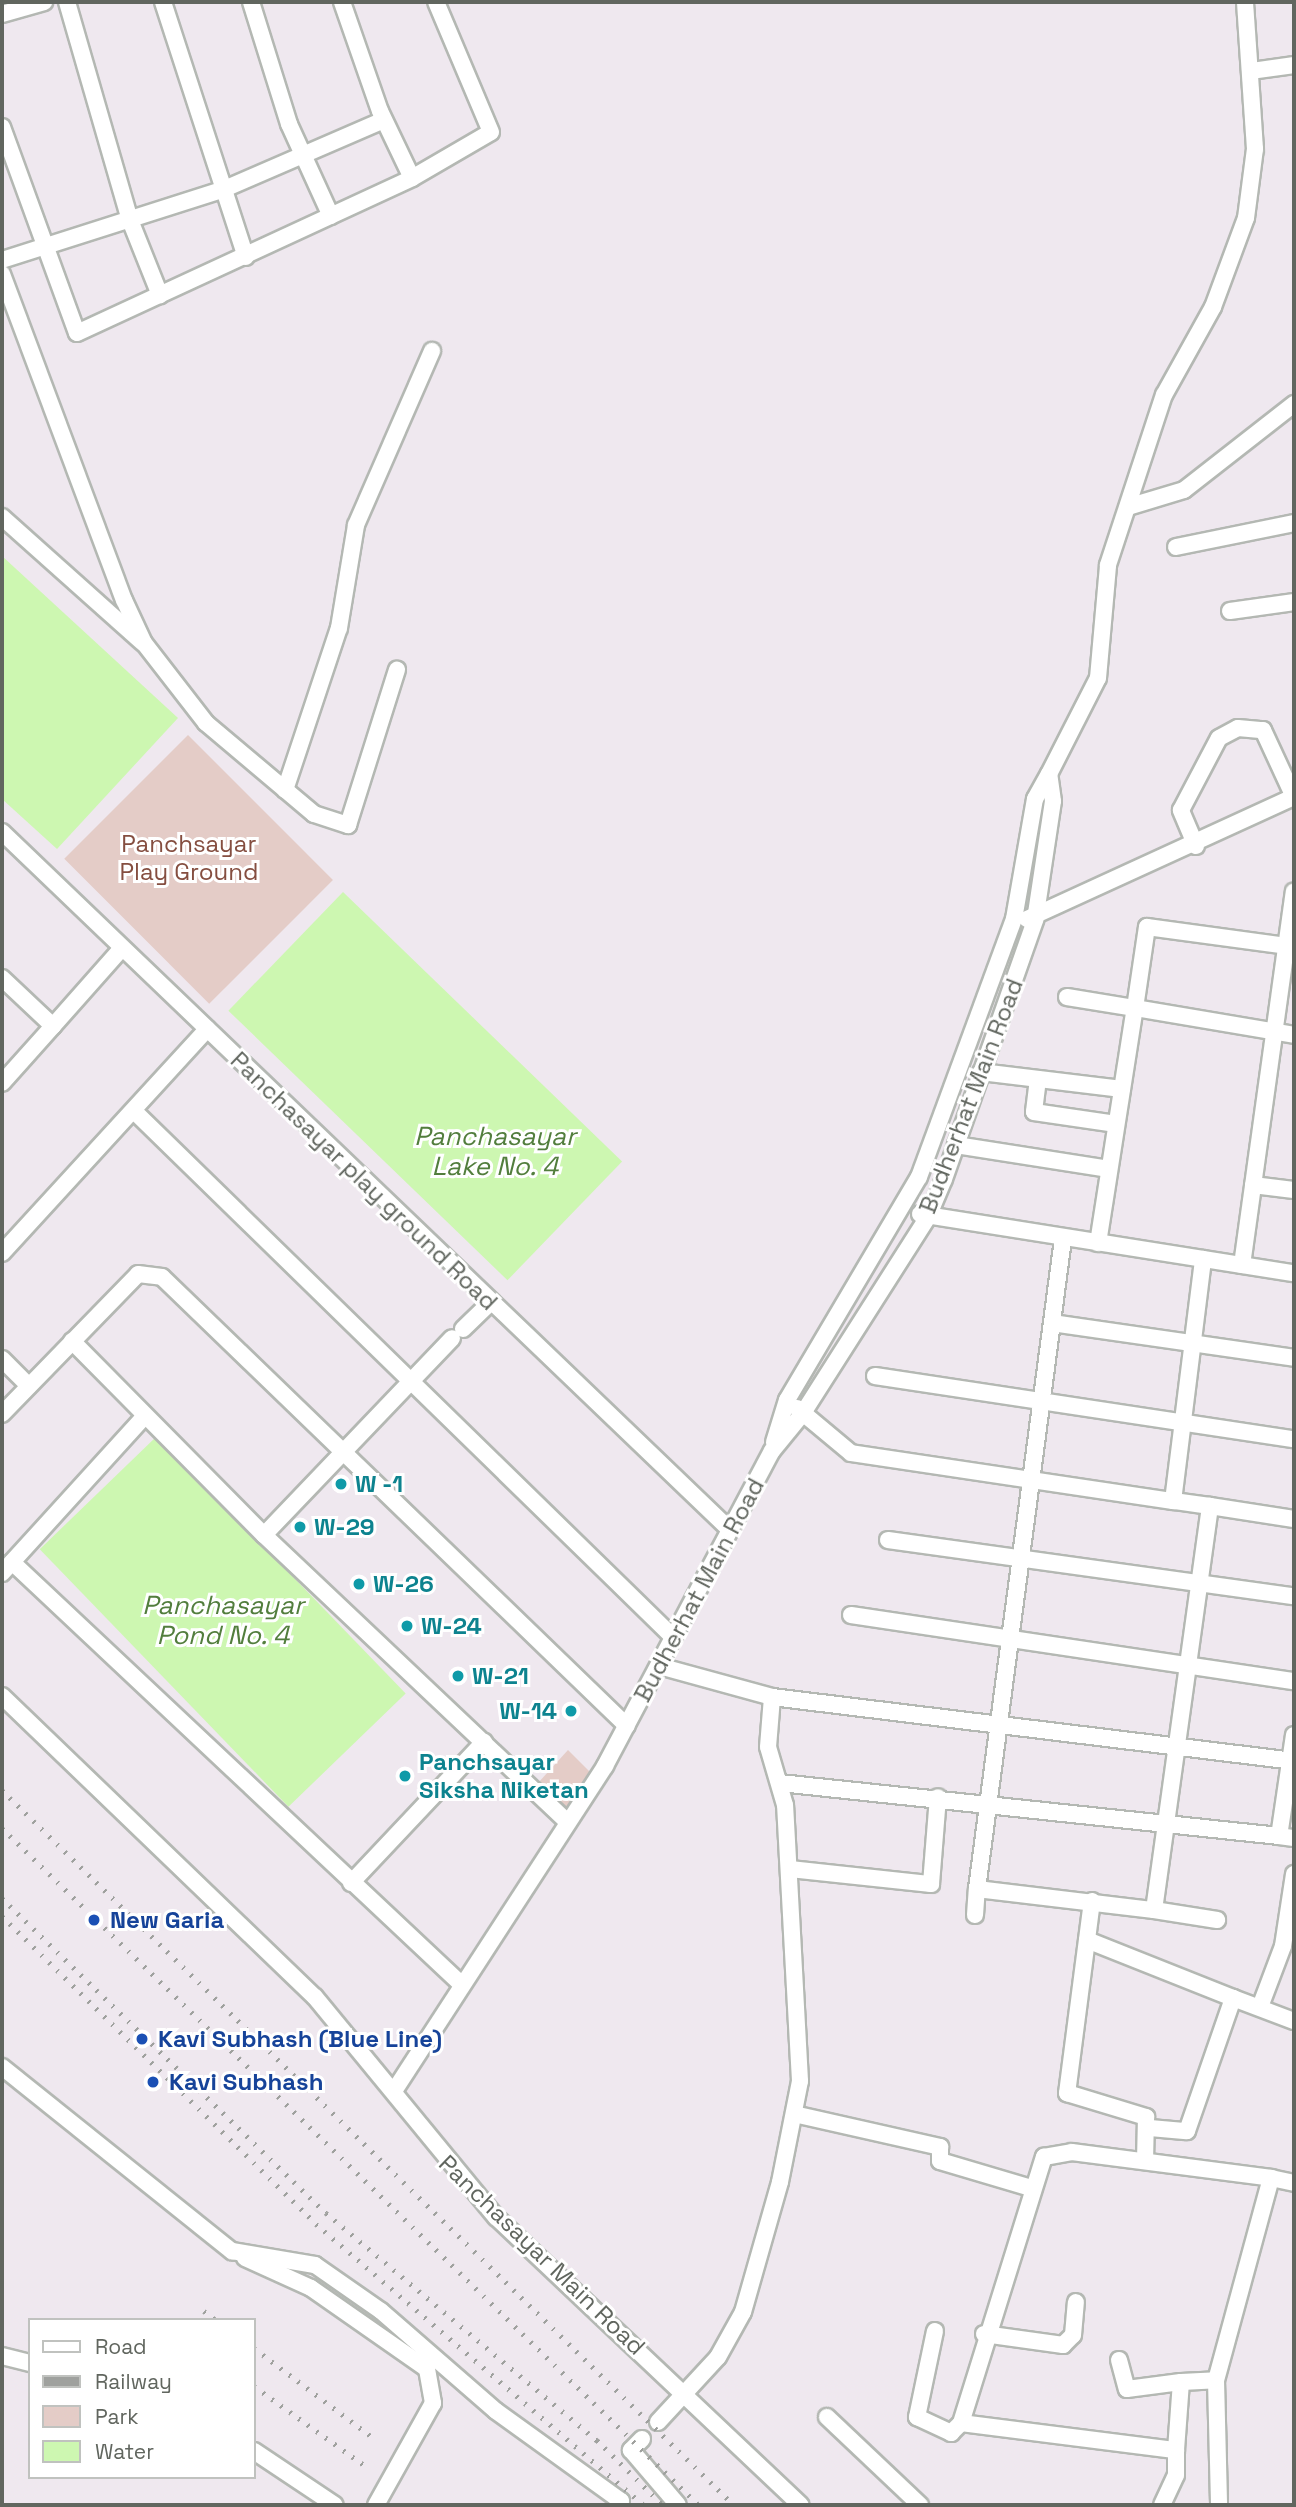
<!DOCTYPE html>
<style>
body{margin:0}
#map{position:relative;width:1296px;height:2507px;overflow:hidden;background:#efe8ef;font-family:"Space Grotesk",sans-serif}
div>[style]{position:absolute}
.green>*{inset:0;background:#e4ccc7;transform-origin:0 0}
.water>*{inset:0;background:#cdf7b1;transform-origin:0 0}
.roads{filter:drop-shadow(2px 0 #b4b8b3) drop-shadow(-2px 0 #b4b8b3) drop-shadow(0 2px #b4b8b3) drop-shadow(0 -2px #b4b8b3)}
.minor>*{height:16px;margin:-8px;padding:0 8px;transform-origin:8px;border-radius:8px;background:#fff}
.rail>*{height:4.5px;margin-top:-2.25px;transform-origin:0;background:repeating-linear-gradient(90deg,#9fa19e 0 2px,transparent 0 11px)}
.dots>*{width:19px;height:19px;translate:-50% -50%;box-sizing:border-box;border:4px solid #fff;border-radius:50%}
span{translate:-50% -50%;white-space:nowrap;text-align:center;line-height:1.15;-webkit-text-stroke:6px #fff;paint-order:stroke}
.park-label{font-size:24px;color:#854e40}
.street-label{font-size:24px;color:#61665f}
.culture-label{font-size:24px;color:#0d838f;font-weight:700}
.left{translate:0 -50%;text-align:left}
.right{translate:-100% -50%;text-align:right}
.transit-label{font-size:24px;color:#164399;font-weight:700}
.water-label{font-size:26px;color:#527e3d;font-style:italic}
.frame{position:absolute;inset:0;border:4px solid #61665f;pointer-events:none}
.legend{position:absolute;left:28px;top:2318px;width:228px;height:161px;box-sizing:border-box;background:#fff;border:2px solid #c0c2bf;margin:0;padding:9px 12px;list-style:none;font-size:21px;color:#61665f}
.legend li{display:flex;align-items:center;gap:14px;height:35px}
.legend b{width:35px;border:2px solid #c0c2bf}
</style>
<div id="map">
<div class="green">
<i style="left:188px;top:735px;width:205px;height:175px;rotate:45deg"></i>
<i style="clip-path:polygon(568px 1750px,594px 1776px,568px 1815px,538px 1783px)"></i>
</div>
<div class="water">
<i style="clip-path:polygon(2px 556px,178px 718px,57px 849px,2px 799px)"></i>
<i style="left:343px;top:892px;width:388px;height:165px;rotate:44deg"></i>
<i style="left:157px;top:1436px;width:358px;height:163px;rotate:46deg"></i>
</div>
<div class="roads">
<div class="minor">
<i style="left:67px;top:2px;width:227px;rotate:73.9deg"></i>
<i style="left:130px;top:220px;width:81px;rotate:68.2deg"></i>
<i style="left:163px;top:2px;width:268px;rotate:72deg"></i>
<i style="left:251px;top:2px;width:128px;rotate:72.7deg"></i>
<i style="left:289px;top:124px;width:101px;rotate:65.5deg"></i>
<i style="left:342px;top:2px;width:115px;rotate:70.8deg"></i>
<i style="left:380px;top:111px;width:74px;rotate:64.5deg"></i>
<i style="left:2px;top:14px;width:44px;rotate:-15.9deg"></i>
<i style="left:1251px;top:71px;width:43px;rotate:-7.9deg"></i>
<i style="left:2px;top:127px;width:219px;rotate:70deg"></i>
<i style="left:77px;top:333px;width:369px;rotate:-24.8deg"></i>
<i style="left:412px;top:178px;width:91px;rotate:-30.2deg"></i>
<i style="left:491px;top:132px;width:141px;rotate:-112.9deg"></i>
<i style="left:2px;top:260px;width:231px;rotate:-17.7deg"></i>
<i style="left:222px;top:190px;width:176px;rotate:-23.4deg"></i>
<i style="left:2px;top:274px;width:348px;rotate:69.5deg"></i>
<i style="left:124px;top:600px;width:47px;rotate:65.1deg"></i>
<i style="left:144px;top:643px;width:101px;rotate:52.2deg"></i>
<i style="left:206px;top:723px;width:141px;rotate:40.1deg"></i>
<i style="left:314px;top:814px;width:36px;rotate:18deg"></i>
<i style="left:348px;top:825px;width:163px;rotate:-72.5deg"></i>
<i style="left:1131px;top:506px;width:55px;rotate:-16.8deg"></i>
<i style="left:1184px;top:490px;width:140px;rotate:-38deg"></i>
<i style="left:2px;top:517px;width:188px;rotate:41.8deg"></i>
<i style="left:1176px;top:547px;width:120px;rotate:-11.5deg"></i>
<i style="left:1230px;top:611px;width:65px;rotate:-8deg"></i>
<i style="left:285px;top:790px;width:171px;rotate:-71.6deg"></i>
<i style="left:339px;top:628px;width:104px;rotate:-80.6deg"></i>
<i style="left:356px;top:525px;width:190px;rotate:-66.4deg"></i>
<i style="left:2px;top:832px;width:1006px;rotate:43.79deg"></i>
<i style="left:1196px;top:846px;width:39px;rotate:-113deg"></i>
<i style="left:1181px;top:810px;width:81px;rotate:-62.2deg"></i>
<i style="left:1219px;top:738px;width:21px;rotate:-28deg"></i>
<i style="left:1238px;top:728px;width:25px;rotate:5deg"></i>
<i style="left:1263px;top:730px;width:74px;rotate:65.2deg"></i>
<i style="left:1027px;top:919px;width:294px;rotate:-24.6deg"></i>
<i style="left:2px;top:978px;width:70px;rotate:43.3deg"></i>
<i style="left:53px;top:1026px;width:76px;rotate:131.8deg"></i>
<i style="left:1067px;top:997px;width:69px;rotate:9.2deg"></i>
<i style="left:1135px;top:1008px;width:82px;rotate:-81.6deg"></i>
<i style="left:1147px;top:927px;width:148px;rotate:7.7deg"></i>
<i style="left:53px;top:1026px;width:104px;rotate:-48.5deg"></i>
<i style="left:981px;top:1072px;width:142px;rotate:6.9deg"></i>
<i style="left:1038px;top:1079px;width:33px;rotate:97deg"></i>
<i style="left:1034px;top:1112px;width:83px;rotate:8.3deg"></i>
<i style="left:134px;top:1111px;width:753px;rotate:44.3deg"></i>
<i style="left:956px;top:1145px;width:155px;rotate:8.9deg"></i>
<i style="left:1253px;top:1185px;width:41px;rotate:7deg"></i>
<i style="left:920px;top:1214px;width:379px;rotate:9deg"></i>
<i style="left:1063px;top:1239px;width:656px;rotate:97.54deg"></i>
<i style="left:977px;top:1889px;width:178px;rotate:6.8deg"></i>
<i style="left:1154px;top:1910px;width:408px;rotate:-82.1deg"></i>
<i style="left:1210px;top:1506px;width:37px;rotate:-172deg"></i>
<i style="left:1173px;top:1501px;width:244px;rotate:-82.9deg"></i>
<i style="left:1098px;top:1243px;width:238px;rotate:-81.1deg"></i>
<i style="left:1135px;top:1008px;width:161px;rotate:9.6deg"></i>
<i style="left:2px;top:1253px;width:304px;rotate:-47.5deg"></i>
<i style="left:1242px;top:1265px;width:377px;rotate:-82.1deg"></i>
<i style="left:1052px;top:1323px;width:245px;rotate:8.2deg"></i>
<i style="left:463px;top:1329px;width:37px;rotate:-44deg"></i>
<i style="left:72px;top:1341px;width:273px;rotate:45.3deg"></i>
<i style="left:264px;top:1535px;width:418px;rotate:43.4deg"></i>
<i style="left:2px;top:1359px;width:38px;rotate:45deg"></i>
<i style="left:875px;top:1376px;width:424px;rotate:8.6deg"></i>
<i style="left:797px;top:1408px;width:70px;rotate:39.8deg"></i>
<i style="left:851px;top:1453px;width:326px;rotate:8.5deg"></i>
<i style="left:2px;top:1414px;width:195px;rotate:-45.8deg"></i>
<i style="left:138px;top:1274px;width:24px;rotate:7deg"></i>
<i style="left:162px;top:1277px;width:646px;rotate:44deg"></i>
<i style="left:774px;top:1442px;width:44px;rotate:-72.8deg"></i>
<i style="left:787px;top:1400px;width:259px;rotate:-59.4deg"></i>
<i style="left:919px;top:1177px;width:275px;rotate:-69.8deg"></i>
<i style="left:1014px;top:919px;width:122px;rotate:-80.1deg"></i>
<i style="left:1035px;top:799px;width:29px;rotate:-61deg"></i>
<i style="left:1210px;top:1506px;width:85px;rotate:8.8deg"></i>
<i style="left:264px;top:1535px;width:272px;rotate:-46.3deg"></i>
<i style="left:888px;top:1540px;width:410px;rotate:7.9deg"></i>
<i style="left:12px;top:1562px;width:616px;rotate:43.22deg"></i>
<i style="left:2px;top:1573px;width:211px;rotate:-47.7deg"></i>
<i style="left:851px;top:1615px;width:448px;rotate:8.5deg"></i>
<i style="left:659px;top:1666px;width:117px;rotate:15.3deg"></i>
<i style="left:772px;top:1697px;width:526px;rotate:6.99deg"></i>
<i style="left:2px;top:1696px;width:434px;rotate:43.9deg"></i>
<i style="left:315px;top:1997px;width:285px;rotate:50.6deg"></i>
<i style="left:496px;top:2217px;width:419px;rotate:43.4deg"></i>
<i style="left:1294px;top:1735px;width:102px;rotate:98.4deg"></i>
<i style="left:1279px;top:1836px;width:15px;rotate:8deg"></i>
<i style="left:780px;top:1783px;width:502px;rotate:6.06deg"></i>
<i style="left:790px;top:1869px;width:142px;rotate:6.1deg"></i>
<i style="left:931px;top:1884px;width:87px;rotate:-85.4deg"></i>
<i style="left:351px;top:1883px;width:194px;rotate:-46.7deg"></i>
<i style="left:1092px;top:1901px;width:194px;rotate:97.4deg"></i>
<i style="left:1067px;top:2093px;width:83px;rotate:16.9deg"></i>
<i style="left:1146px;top:2117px;width:44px;rotate:91.3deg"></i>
<i style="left:1154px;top:1910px;width:64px;rotate:9deg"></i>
<i style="left:975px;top:1915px;width:26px;rotate:-86deg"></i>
<i style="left:1087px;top:1940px;width:157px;rotate:21.7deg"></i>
<i style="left:1260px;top:2007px;width:65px;rotate:-69.3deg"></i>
<i style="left:1283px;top:1946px;width:73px;rotate:-81.3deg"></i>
<i style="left:2px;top:2067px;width:295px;rotate:38.7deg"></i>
<i style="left:232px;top:2251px;width:84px;rotate:9.6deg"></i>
<i style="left:315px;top:2265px;width:80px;rotate:34.9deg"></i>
<i style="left:381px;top:2311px;width:152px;rotate:41deg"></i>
<i style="left:496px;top:2411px;width:154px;rotate:35.8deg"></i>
<i style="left:621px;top:2501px;width:5px;rotate:127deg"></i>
<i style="left:396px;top:2088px;width:384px;rotate:-57deg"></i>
<i style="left:605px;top:1766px;width:357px;rotate:-62.1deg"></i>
<i style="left:772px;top:1451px;width:49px;rotate:-50.8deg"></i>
<i style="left:803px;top:1413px;width:232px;rotate:-57.5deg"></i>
<i style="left:928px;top:1217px;width:41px;rotate:-67.2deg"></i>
<i style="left:944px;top:1179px;width:275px;rotate:-70.6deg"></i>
<i style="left:1035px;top:920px;width:120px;rotate:-81.4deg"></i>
<i style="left:1053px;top:801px;width:27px;rotate:-98deg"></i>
<i style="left:1049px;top:774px;width:108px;rotate:-63deg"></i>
<i style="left:1098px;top:678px;width:113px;rotate:-84.9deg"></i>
<i style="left:1108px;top:565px;width:179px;rotate:-71.8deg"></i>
<i style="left:1164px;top:395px;width:101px;rotate:-60.9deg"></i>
<i style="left:1213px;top:307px;width:95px;rotate:-69.7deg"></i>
<i style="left:1246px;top:218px;width:70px;rotate:-82.6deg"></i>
<i style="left:1255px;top:149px;width:147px;rotate:-93.9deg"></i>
<i style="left:794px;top:2114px;width:150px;rotate:12.7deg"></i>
<i style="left:940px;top:2147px;width:14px;rotate:90deg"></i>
<i style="left:940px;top:2161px;width:95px;rotate:16.5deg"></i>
<i style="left:1150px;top:2128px;width:37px;rotate:5deg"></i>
<i style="left:1187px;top:2131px;width:141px;rotate:-70.9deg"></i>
<i style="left:1233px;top:1998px;width:65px;rotate:20.7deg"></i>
<i style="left:1271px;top:2178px;width:24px;rotate:12deg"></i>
<i style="left:245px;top:2258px;width:72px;rotate:24.4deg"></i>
<i style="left:311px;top:2288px;width:141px;rotate:34.9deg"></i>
<i style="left:427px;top:2369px;width:35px;rotate:80deg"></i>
<i style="left:433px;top:2403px;width:117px;rotate:119.2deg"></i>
<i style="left:935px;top:2331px;width:88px;rotate:101.8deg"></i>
<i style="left:917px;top:2417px;width:38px;rotate:25deg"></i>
<i style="left:951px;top:2433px;width:14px;rotate:-45deg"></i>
<i style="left:961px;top:2423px;width:279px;rotate:-72.7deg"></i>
<i style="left:1044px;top:2157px;width:28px;rotate:-10deg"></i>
<i style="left:1072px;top:2152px;width:201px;rotate:7.4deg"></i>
<i style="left:1271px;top:2178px;width:209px;rotate:105.2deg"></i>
<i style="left:984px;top:2334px;width:80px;rotate:7.9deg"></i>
<i style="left:1063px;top:2345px;width:14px;rotate:-45deg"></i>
<i style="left:1073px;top:2335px;width:33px;rotate:-85deg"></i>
<i style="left:2px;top:2356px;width:29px;rotate:14deg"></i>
<i style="left:1119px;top:2360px;width:30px;rotate:75deg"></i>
<i style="left:1127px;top:2389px;width:54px;rotate:-7.4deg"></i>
<i style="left:827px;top:2417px;width:128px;rotate:43.4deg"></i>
<i style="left:658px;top:2422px;width:88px;rotate:-47.3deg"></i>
<i style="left:718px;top:2357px;width:51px;rotate:-60.9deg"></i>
<i style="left:743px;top:2312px;width:135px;rotate:-74.1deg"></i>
<i style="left:780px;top:2182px;width:103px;rotate:-78.8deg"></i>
<i style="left:800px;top:2081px;width:276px;rotate:-93.1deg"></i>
<i style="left:785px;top:1805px;width:60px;rotate:-106.3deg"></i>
<i style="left:768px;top:1747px;width:50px;rotate:-85.4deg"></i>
<i style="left:961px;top:2423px;width:217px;rotate:7.2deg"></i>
<i style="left:1176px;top:2450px;width:25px;rotate:90deg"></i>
<i style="left:1176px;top:2475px;width:33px;rotate:115deg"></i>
<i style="left:642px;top:2439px;width:16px;rotate:135deg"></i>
<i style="left:631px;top:2450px;width:72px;rotate:49.5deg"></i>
<i style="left:1176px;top:2450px;width:68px;rotate:-85.8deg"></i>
<i style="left:1181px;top:2382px;width:35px;rotate:-3deg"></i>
<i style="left:1216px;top:2380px;width:125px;rotate:88.6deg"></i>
<i style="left:254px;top:2451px;width:97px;rotate:33.7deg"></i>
</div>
</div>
<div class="rail">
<i style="left:2px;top:1790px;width:1023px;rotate:44.33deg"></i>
<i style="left:2px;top:1828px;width:972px;rotate:44.17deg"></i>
<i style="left:2px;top:1898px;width:452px;rotate:44.2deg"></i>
<i style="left:326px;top:2213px;width:354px;rotate:40deg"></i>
<i style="left:597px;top:2440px;width:93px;rotate:44.6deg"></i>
<i style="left:2px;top:1916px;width:440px;rotate:44.4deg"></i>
<i style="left:316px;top:2224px;width:432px;rotate:40.6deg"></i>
<i style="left:204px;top:2311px;width:15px;rotate:37deg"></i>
<i style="left:254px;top:2348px;width:153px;rotate:37deg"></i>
<i style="left:254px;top:2386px;width:140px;rotate:35.7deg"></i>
</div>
<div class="dots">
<i style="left:341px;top:1484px;background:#0f9aa8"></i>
<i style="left:300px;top:1527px;background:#0f9aa8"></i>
<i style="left:359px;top:1584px;background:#0f9aa8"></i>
<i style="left:407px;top:1626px;background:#0f9aa8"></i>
<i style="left:458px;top:1676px;background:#0f9aa8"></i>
<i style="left:571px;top:1711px;background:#0f9aa8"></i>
<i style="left:405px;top:1776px;background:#0f9aa8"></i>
<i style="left:94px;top:1920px;background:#1a4fb4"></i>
<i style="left:142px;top:2039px;background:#1a4fb4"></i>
<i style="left:153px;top:2082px;background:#1a4fb4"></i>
</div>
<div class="park-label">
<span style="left:189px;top:858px">Panchsayar<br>Play Ground</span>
</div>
<div class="street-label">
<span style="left:971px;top:1096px;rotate:-69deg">Budherhat Main Road</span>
<span style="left:364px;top:1181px;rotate:44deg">Panchasayar play ground Road</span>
<span style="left:699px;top:1590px;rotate:-62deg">Budherhat Main Road</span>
<span style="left:542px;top:2255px;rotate:44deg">Panchasayar Main Road</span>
</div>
<div class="culture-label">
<span class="left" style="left:355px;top:1484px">W -1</span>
<span class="left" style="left:314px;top:1527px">W-29</span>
<span class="left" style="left:373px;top:1584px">W-26</span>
<span class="left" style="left:421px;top:1626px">W-24</span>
<span class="left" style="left:472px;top:1676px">W-21</span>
<span class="right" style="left:557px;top:1711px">W-14</span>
<span class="left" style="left:419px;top:1776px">Panchsayar<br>Siksha Niketan</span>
</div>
<div class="transit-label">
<span class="left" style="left:110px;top:1920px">New Garia</span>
<span class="left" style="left:158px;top:2039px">Kavi Subhash (Blue Line)</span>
<span class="left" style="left:169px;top:2082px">Kavi Subhash</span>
</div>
<div class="water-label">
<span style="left:495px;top:1152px">Panchasayar<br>Lake No. 4</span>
<span style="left:223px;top:1621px">Panchasayar<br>Pond No. 4</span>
</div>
<div class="frame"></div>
<ul class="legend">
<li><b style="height:9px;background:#fff"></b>Road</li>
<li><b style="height:9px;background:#9fa19e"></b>Railway</li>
<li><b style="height:19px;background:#e4ccc7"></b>Park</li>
<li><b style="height:19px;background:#cdf7b1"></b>Water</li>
</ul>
</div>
